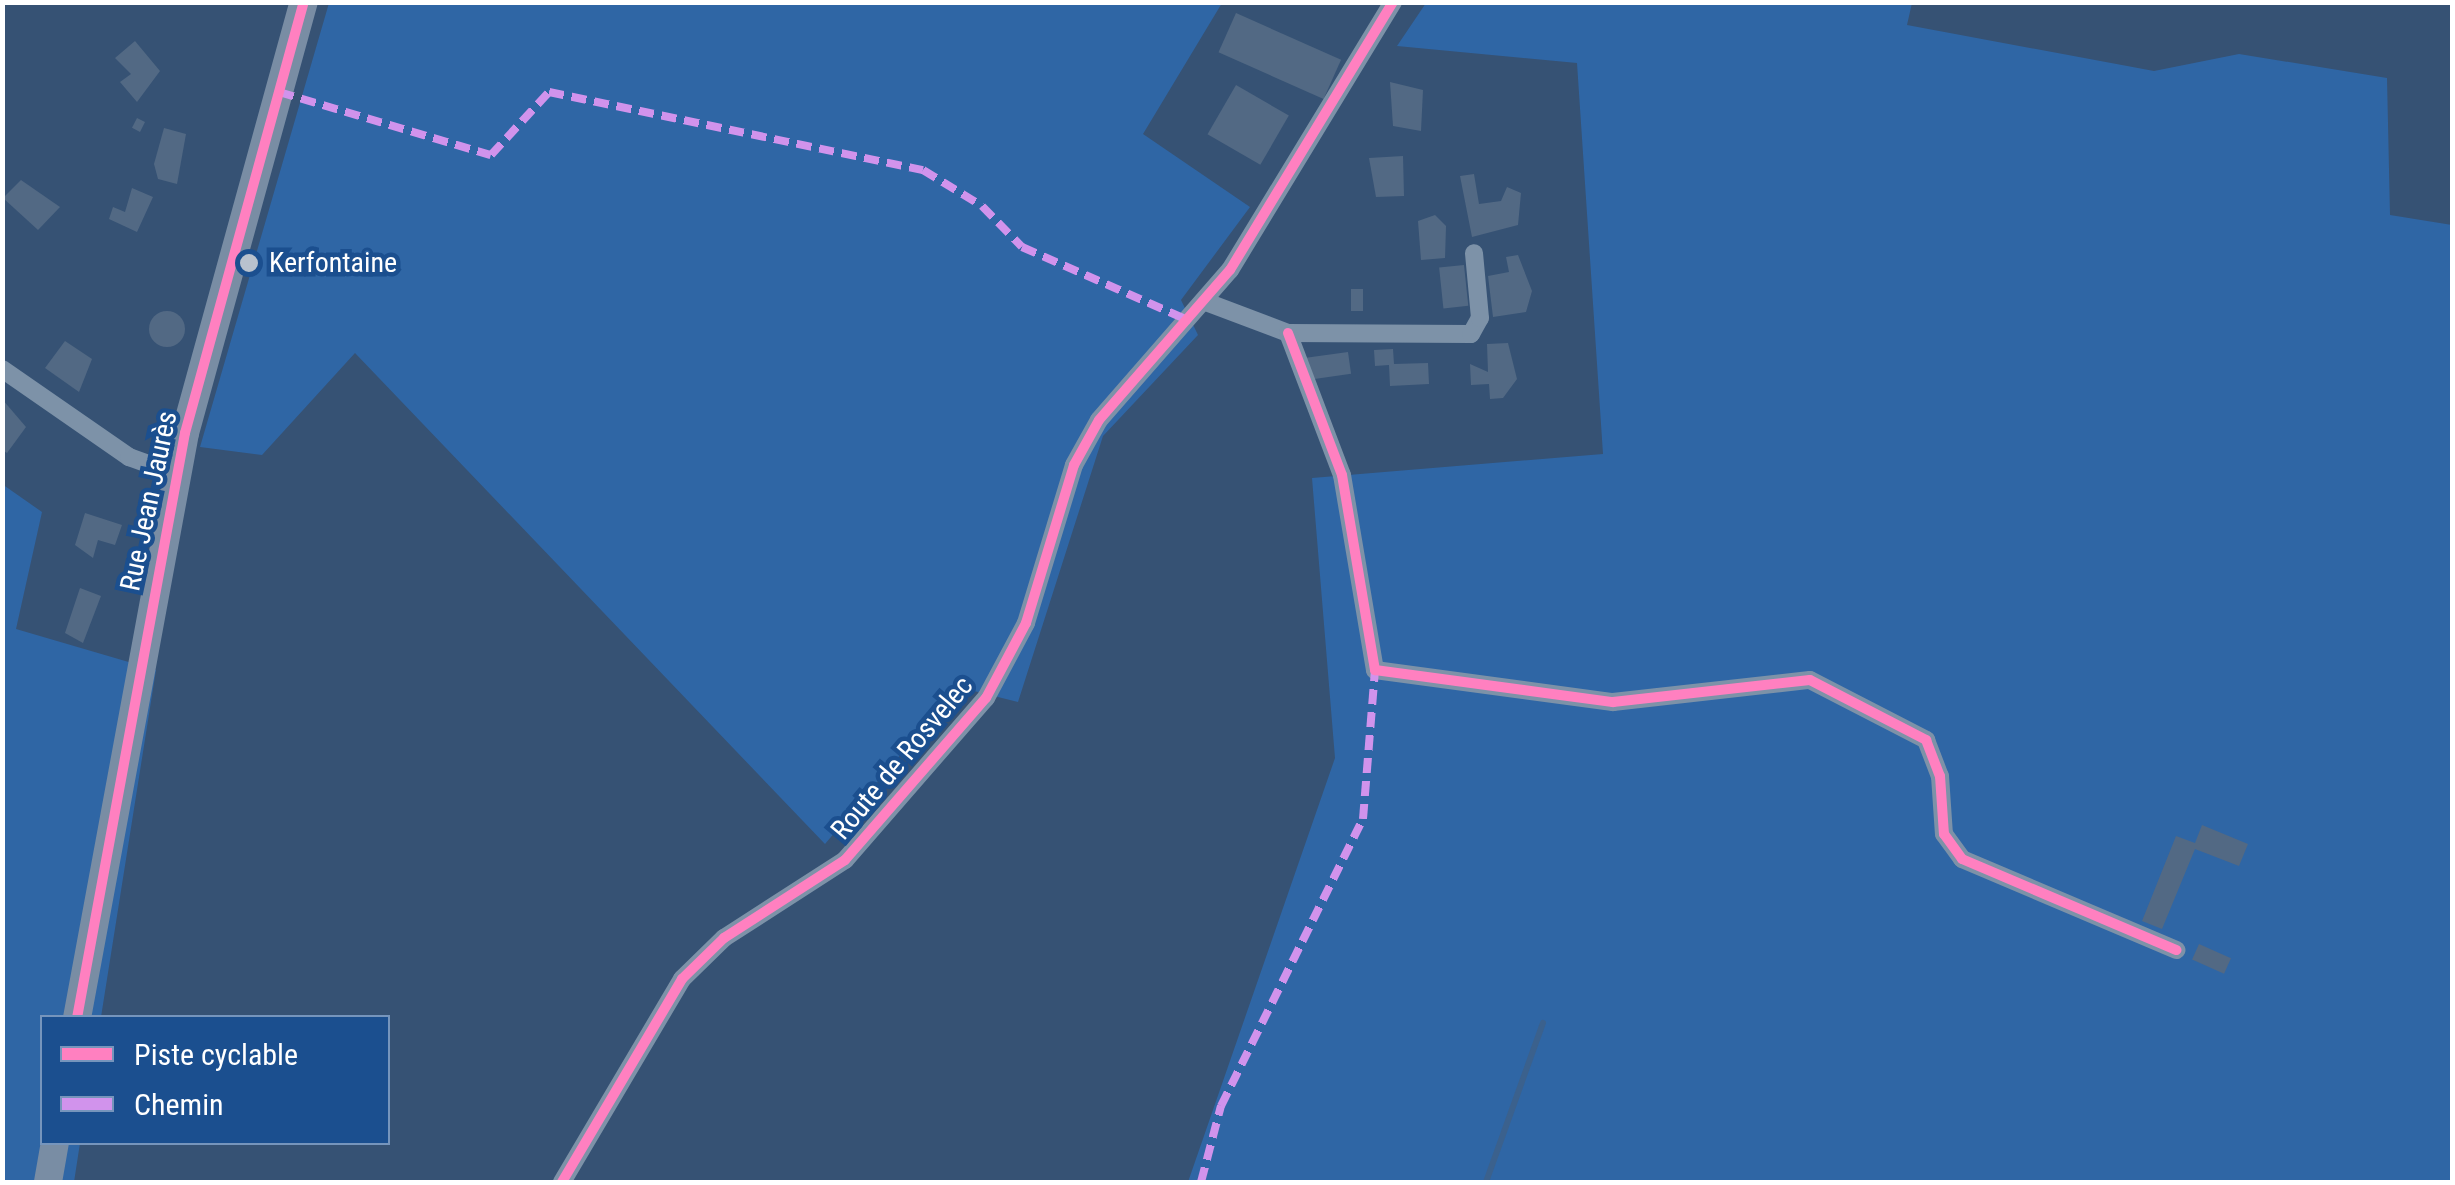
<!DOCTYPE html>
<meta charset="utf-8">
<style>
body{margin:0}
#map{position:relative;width:2455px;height:1185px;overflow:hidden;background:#365274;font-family:"Roboto Condensed",sans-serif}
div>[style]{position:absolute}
.green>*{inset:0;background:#2f66a5}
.stream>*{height:6px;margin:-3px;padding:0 3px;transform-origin:3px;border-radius:3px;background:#3b618d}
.building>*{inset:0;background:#526984;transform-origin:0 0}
.round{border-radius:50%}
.minor>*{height:18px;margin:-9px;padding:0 9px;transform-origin:9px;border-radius:9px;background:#7d92a8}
.secondary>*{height:28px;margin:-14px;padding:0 14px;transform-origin:14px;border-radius:14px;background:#798da4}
.quiet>*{height:8px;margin-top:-4px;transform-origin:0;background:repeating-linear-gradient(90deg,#d193ec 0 15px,transparent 0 23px)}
.cycleway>*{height:10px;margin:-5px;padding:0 5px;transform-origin:5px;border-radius:5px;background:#ff80c0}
.dots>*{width:28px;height:28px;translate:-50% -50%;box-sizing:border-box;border:5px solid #1b4f8f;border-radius:50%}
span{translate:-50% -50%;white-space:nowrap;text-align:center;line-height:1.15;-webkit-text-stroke:9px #1b4f8f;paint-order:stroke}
.poi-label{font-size:28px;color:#fff}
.left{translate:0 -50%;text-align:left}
.street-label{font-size:28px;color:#fff}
.frame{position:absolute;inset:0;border:5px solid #fff;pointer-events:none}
.legend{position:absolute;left:40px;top:1015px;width:350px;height:130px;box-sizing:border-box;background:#1b4f8f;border:2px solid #7695bc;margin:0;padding:12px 18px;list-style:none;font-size:30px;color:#fff}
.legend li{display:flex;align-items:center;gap:20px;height:50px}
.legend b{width:50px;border:2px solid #7695bc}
</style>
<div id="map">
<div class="green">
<i style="clip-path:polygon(329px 3px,1222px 3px,1143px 134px,1250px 207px,1181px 300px,1198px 335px,1103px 436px,1018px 702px,958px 687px,825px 844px,355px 353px,262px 455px,200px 447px)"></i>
<i style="clip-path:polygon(1426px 3px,1912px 3px,1907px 25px,2154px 71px,2239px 54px,2387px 78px,2390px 215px,2452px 225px,2452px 1182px,1188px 1182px,1335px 758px,1312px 478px,1603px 454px,1577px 63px,1397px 46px)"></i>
<i style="clip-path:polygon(2px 484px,42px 512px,16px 629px,156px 670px,101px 1017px,42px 1018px,42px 1142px,80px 1143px,74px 1182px,3px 1182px)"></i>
</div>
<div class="stream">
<i style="left:1486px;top:1182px;width:169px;rotate:-70.3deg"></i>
</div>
<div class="building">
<i style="left:1236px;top:13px;width:115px;height:43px;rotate:24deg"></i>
<i style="clip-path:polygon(135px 41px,160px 71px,137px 102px,120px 82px,131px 74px,115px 58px)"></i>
<i style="clip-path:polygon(1390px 82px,1423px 90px,1421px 131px,1393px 126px)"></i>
<i style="left:1236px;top:85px;width:61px;height:57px;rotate:30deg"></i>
<i style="left:137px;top:118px;width:9px;height:11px;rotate:27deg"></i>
<i style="clip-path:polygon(164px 128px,186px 134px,177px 184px,158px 179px,154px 164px)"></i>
<i style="clip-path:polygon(1403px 156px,1404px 196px,1376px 197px,1369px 158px)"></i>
<i style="clip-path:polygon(1474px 174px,1479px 204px,1501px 201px,1507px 187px,1521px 193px,1518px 225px,1472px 237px,1460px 176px)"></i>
<i style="clip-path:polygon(21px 180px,60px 207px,38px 230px,3px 198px)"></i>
<i style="clip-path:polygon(132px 188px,153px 197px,137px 232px,109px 219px,113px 207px,125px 212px)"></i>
<i style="clip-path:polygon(1435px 215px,1446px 226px,1445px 258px,1421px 260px,1418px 221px)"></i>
<i style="clip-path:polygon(1518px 255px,1532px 291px,1526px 312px,1493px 317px,1488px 276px,1509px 272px,1506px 257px)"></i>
<i style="left:1464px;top:265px;width:41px;height:25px;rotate:84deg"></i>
<i style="left:1351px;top:289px;width:12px;height:22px"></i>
<i class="round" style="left:149px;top:311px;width:36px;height:36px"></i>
<i style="clip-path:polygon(65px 341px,92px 359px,79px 392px,45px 368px)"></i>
<i style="clip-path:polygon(1508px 343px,1517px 379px,1503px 398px,1490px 399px,1489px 384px,1471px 385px,1470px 364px,1488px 372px,1487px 344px)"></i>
<i style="clip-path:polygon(1393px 349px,1394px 364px,1428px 363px,1429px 384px,1390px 386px,1389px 365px,1375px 366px,1374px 350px)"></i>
<i style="left:1348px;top:352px;width:22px;height:44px;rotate:82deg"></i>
<i style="clip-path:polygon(2px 399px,26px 427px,7px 453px,2px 450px)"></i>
<i style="clip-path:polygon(85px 513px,122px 525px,115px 545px,98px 540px,93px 558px,75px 545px)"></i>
<i style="clip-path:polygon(80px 588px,101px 596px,83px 643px,65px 633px)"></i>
<i style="clip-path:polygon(2202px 825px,2248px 844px,2239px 866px,2195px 849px,2162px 929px,2142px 921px,2176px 836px,2195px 843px)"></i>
<i style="left:2199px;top:944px;width:35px;height:17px;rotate:24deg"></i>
</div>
<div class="minor">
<i style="left:1206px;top:302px;width:88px;rotate:20.7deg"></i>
<i style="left:1288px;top:333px;width:183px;rotate:0.3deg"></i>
<i style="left:1471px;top:334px;width:18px;rotate:-61deg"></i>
<i style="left:1480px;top:318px;width:65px;rotate:-95.3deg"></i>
<i style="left:1288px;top:333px;width:152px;rotate:69.2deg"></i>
<i style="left:1342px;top:475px;width:198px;rotate:80.4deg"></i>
<i style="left:1375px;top:670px;width:240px;rotate:7.7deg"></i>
<i style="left:1613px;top:702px;width:198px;rotate:-6.4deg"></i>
<i style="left:1810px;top:680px;width:131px;rotate:27.3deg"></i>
<i style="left:1926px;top:740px;width:39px;rotate:69deg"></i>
<i style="left:1940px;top:776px;width:58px;rotate:86.1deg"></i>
<i style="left:1944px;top:834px;width:31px;rotate:54deg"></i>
<i style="left:1962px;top:859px;width:233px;rotate:23deg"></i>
<i style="left:2px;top:369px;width:155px;rotate:34.7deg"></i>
<i style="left:129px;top:457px;width:50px;rotate:19.9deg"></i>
<i style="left:562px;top:1182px;width:236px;rotate:-59.4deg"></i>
<i style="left:682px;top:979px;width:59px;rotate:-44.3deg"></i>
<i style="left:724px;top:938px;width:144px;rotate:-32.8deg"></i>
<i style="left:845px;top:860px;width:215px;rotate:-49deg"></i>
<i style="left:986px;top:698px;width:85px;rotate:-61.9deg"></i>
<i style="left:1026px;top:623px;width:165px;rotate:-73.1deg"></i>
<i style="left:1074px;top:465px;width:51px;rotate:-60.9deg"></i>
<i style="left:1099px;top:420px;width:199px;rotate:-48.9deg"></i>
<i style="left:1230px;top:270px;width:314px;rotate:-58.7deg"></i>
</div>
<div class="secondary">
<i style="left:77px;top:1018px;width:595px;rotate:-79.54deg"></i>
<i style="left:185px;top:433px;width:447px;rotate:-74.6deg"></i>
<i style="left:48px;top:1182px;width:41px;rotate:-80.1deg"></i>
</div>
<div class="quiet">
<i style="left:279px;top:92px;width:221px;rotate:16.6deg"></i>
<i style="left:491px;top:155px;width:86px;rotate:-47.4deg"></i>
<i style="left:549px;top:92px;width:382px;rotate:11.8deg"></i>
<i style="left:923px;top:170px;width:69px;rotate:31.4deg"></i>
<i style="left:982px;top:206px;width:57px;rotate:45.7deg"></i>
<i style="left:1022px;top:247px;width:184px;rotate:23.8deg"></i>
<i style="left:1201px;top:1182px;width:79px;rotate:-75.3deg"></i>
<i style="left:1221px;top:1106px;width:320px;rotate:-63.7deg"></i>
<i style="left:1363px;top:819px;width:149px;rotate:-85.4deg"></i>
</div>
<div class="cycleway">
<i style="left:1288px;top:333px;width:152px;rotate:69.2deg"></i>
<i style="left:1342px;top:475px;width:198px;rotate:80.4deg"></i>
<i style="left:1375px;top:670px;width:240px;rotate:7.7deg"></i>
<i style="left:1613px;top:702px;width:198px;rotate:-6.4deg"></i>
<i style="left:1810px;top:680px;width:131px;rotate:27.3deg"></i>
<i style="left:1926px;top:740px;width:39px;rotate:69deg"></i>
<i style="left:1940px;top:776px;width:58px;rotate:86.1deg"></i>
<i style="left:1944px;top:834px;width:31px;rotate:54deg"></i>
<i style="left:1962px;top:859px;width:233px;rotate:23deg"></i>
<i style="left:77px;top:1018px;width:595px;rotate:-79.54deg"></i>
<i style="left:185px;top:433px;width:447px;rotate:-74.6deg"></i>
<i style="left:562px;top:1182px;width:236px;rotate:-59.4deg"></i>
<i style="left:682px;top:979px;width:59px;rotate:-44.3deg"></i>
<i style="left:724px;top:938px;width:144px;rotate:-32.8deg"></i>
<i style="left:845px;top:860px;width:215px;rotate:-49deg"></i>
<i style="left:986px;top:698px;width:85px;rotate:-61.9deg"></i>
<i style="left:1026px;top:623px;width:165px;rotate:-73.1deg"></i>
<i style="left:1074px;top:465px;width:51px;rotate:-60.9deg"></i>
<i style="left:1099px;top:420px;width:199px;rotate:-48.9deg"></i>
<i style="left:1230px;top:270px;width:314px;rotate:-58.7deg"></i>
</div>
<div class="dots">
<i style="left:249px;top:263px;background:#b9c2ce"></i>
</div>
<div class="poi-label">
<span class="left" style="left:269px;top:263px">Kerfontaine</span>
</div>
<div class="street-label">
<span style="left:149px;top:501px;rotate:-78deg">Rue Jean Jaurès</span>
<span style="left:902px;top:758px;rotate:-50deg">Route de Rosvelec</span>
</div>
<div class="frame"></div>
<ul class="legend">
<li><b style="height:12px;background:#ff80c0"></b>Piste cyclable</li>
<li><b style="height:12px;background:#d193ec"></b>Chemin</li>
</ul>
</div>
